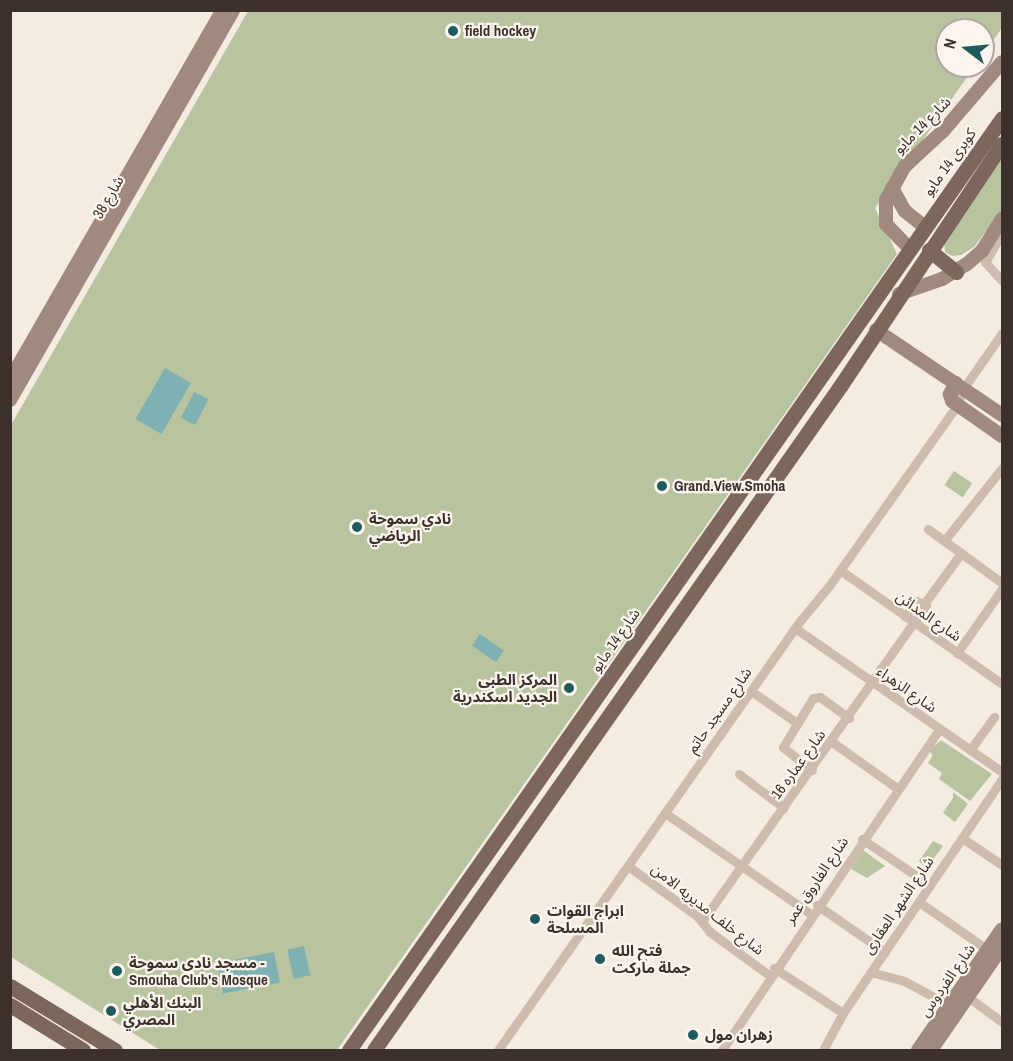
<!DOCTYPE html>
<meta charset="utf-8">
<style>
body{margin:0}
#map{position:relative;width:1013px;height:1061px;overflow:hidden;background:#f4ebe1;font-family:"Archivo Narrow","Noto Sans Arabic",sans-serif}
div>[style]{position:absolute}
.green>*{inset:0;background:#b8c4a0;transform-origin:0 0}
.water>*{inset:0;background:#7fb0b2;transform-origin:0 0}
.street>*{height:9px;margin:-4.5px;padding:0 4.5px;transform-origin:4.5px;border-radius:4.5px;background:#cdbbac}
.secondary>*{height:14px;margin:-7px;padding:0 7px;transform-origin:7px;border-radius:7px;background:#a18a7d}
.primary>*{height:15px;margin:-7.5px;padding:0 7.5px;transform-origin:7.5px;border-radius:7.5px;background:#7d675c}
.dots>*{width:16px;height:16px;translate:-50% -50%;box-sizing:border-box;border:3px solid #fbf5ee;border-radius:50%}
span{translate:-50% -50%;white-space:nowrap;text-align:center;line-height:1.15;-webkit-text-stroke:4.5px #fbf5ee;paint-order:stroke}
.poi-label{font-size:15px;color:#3b302b;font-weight:700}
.left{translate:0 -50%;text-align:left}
.right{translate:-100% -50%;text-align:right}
.street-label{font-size:15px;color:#3b302b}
.frame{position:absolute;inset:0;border:12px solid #3b302b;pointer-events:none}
.north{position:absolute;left:935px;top:18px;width:60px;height:60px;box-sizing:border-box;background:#fbf5ee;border:2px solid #aea6a0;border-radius:50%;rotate:286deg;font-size:16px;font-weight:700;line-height:24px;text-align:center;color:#3b302b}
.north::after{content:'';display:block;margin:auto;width:21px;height:27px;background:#1f5a5e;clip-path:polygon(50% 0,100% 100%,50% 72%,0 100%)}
</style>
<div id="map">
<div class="green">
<i style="clip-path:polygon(248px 11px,1002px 11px,1002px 28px,983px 55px,983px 30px,947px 30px,947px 66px,975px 66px,875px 208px,897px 254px,337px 1050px,160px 1050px,11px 957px,11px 425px)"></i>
<i style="clip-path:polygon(1002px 158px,1002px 210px,974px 247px,961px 255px,952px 256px,945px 252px,944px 242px)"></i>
<i style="left:954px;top:471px;width:22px;height:17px;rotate:34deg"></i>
<i style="clip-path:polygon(941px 740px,992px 774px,970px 801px,939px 779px,942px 773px,928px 763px,933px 755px,929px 751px)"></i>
<i style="clip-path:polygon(953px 792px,968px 804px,955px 822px,943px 813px,953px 798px)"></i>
<i style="clip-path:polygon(933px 841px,943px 846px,926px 869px,919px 861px)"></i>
<i style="clip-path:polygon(863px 850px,885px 866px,867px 878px,851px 869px)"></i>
</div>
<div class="water">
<i style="left:165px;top:368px;width:30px;height:59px;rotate:30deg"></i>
<i style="left:194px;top:392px;width:16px;height:29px;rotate:27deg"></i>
<i style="left:480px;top:634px;width:29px;height:14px;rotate:35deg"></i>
<i style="left:304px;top:946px;width:30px;height:17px;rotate:78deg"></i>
<i style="left:274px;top:952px;width:31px;height:58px;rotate:79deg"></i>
</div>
<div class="street">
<i style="left:1002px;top:233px;width:34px;rotate:120deg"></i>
<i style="left:985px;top:262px;width:25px;rotate:48deg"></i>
<i style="left:928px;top:529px;width:92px;rotate:36.1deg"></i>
<i style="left:944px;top:541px;width:93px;rotate:-51.5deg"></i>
<i style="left:840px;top:570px;width:198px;rotate:35.1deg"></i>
<i style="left:924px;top:604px;width:63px;rotate:-54deg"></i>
<i style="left:795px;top:628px;width:252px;rotate:34.8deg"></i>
<i style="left:957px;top:653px;width:78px;rotate:-54.9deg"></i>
<i style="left:751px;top:691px;width:56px;rotate:34.8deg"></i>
<i style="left:832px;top:742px;width:80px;rotate:35.3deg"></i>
<i style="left:970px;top:750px;width:41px;rotate:-54deg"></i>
<i style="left:812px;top:770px;width:37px;rotate:-142deg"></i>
<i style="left:783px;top:747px;width:57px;rotate:-58.5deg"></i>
<i style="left:813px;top:698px;width:7px;rotate:-8deg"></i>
<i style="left:820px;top:697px;width:36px;rotate:36deg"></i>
<i style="left:739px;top:774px;width:56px;rotate:37.1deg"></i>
<i style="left:665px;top:813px;width:178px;rotate:34.7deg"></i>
<i style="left:962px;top:838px;width:48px;rotate:34deg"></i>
<i style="left:862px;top:839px;width:82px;rotate:34.1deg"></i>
<i style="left:628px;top:866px;width:85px;rotate:35.9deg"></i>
<i style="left:697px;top:916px;width:21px;rotate:51deg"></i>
<i style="left:710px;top:932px;width:73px;rotate:36.1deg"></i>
<i style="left:919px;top:902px;width:88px;rotate:34.8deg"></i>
<i style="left:817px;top:905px;width:83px;rotate:34.7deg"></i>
<i style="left:703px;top:920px;width:386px;rotate:-54.7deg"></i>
<i style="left:926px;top:605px;width:11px;rotate:-158deg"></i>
<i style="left:916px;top:601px;width:19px;rotate:125deg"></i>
<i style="left:774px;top:968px;width:82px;rotate:33.1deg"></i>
<i style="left:871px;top:972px;width:34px;rotate:15deg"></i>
<i style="left:904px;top:981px;width:51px;rotate:28.1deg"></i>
<i style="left:968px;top:997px;width:42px;rotate:36.3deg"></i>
<i style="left:498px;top:1050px;width:525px;rotate:-54.86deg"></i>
<i style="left:800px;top:621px;width:45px;rotate:-50.4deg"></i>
<i style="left:829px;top:586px;width:222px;rotate:-54.7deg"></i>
<i style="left:957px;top:405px;width:17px;rotate:-69deg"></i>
<i style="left:963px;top:389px;width:68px;rotate:-55.1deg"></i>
<i style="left:722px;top:1050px;width:387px;rotate:-55.9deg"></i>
<i style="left:823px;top:1050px;width:42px;rotate:-61.6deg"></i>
<i style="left:843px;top:1013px;width:283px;rotate:-55.8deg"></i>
</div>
<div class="secondary">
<i style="left:892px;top:188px;width:26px;rotate:61deg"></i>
<i style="left:905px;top:211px;width:26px;rotate:39deg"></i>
<i style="left:910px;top:249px;width:35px;rotate:-134deg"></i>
<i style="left:886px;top:224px;width:24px;rotate:-90deg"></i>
<i style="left:886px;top:200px;width:39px;rotate:-61deg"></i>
<i style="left:905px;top:166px;width:53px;rotate:-42.7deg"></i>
<i style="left:944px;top:130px;width:89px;rotate:-49.5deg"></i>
<i style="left:899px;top:294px;width:46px;rotate:-19.2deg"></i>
<i style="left:942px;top:279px;width:29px;rotate:-31deg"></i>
<i style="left:967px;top:264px;width:20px;rotate:-41deg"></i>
<i style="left:982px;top:251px;width:38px;rotate:-58deg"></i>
<i style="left:876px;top:330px;width:152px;rotate:34deg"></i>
<i style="left:10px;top:380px;width:427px;rotate:-60.1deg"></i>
<i style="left:956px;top:383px;width:13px;rotate:119deg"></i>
<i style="left:950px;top:394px;width:7px;rotate:74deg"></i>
<i style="left:952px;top:401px;width:61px;rotate:35deg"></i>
<i style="left:10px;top:400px;width:449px;rotate:-60.2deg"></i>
<i style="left:918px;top:1050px;width:147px;rotate:-55.2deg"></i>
<i style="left:931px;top:1050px;width:125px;rotate:-55.4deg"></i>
</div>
<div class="primary">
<i style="left:929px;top:250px;width:35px;rotate:39deg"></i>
<i style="left:10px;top:986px;width:123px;rotate:31.4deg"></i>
<i style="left:10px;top:1005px;width:86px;rotate:31.7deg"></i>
<i style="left:349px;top:1050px;width:1138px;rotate:-54.98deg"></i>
<i style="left:374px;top:1050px;width:813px;rotate:-54.92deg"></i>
<i style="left:841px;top:385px;width:290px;rotate:-56.3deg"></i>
</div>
<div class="dots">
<i style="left:453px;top:31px;background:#1f5a5e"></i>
<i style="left:662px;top:486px;background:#1f5a5e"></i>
<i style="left:357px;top:527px;background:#1f5a5e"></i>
<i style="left:569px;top:688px;background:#1f5a5e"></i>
<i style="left:535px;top:919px;background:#1f5a5e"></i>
<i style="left:600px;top:959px;background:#1f5a5e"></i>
<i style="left:117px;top:971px;background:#1f5a5e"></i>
<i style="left:111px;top:1011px;background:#1f5a5e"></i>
<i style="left:693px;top:1035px;background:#1f5a5e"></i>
</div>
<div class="poi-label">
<span class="left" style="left:465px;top:31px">field hockey</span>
<span class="left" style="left:674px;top:486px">Grand.View.Smoha</span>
<span class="left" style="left:369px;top:527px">نادي سموحة<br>الرياضي</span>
<span class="right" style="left:557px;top:688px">المركز الطبى<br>الجديد اسكندرية</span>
<span class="left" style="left:547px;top:919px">ابراج القوات<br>المسلحة</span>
<span class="left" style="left:612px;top:959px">فتح الله<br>جملة ماركت</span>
<span class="left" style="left:129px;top:971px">مسجد نادى سموحة -<br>Smouha Club's Mosque</span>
<span class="left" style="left:123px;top:1011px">البنك الأهلي<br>المصري</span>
<span class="left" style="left:705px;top:1035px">زهران مول</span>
</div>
<div class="street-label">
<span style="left:922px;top:125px;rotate:-45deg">شارع 14 مايو</span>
<span style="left:949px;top:162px;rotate:-54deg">كوبرى 14 مايو</span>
<span style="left:108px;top:197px;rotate:-60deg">شارع 38</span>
<span style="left:929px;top:616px;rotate:35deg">شارع المدائن</span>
<span style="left:615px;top:640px;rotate:-55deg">شارع 14 مايو</span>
<span style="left:907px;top:689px;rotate:35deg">شارع الزهراء</span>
<span style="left:719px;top:710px;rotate:-55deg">شارع مسجد حاتم</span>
<span style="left:798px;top:764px;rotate:-54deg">شارع عماره 16</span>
<span style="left:816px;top:880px;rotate:-56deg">شارع الفاروق عمر</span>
<span style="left:898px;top:905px;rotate:-56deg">شارع الشهر العقارى</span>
<span style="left:708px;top:909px;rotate:38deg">شارع خلف مديريه الامن</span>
<span style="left:947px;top:980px;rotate:-55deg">شارع الفردوس</span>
</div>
<div class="frame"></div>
<div class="north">N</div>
</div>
